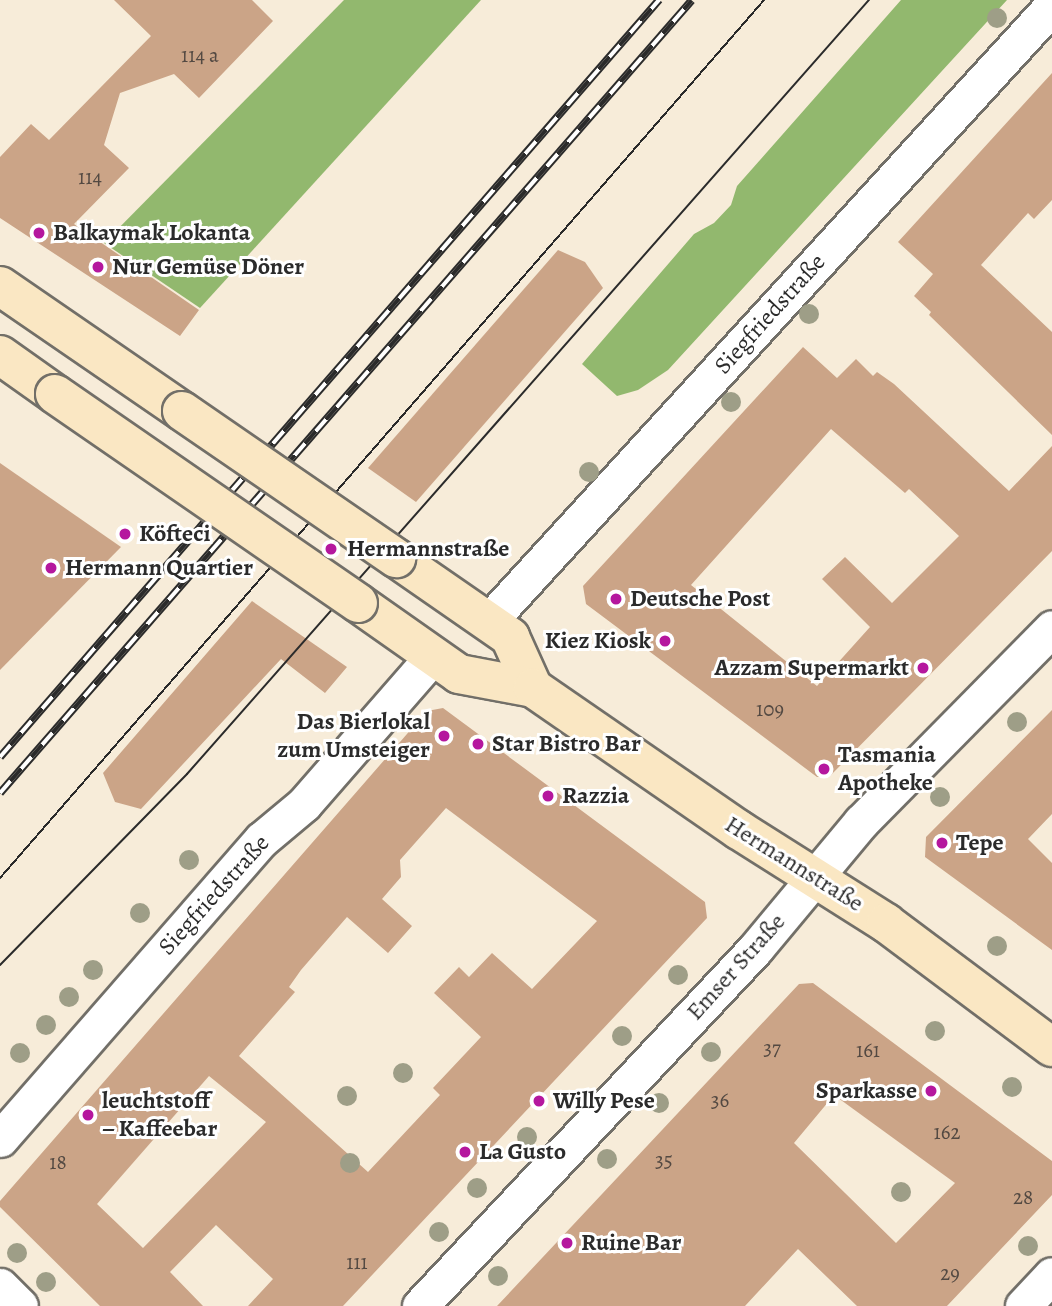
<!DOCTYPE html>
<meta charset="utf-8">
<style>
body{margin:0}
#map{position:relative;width:1052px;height:1306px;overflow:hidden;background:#f7ecd9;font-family:Alegreya,serif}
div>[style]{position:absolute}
.forest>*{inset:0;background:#92b86e}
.building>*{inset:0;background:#cba487}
.roads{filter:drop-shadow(2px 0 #726f68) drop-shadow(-2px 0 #726f68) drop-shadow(0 2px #726f68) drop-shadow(0 -2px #726f68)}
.street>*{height:35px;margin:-17.5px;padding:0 17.5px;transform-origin:17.5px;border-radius:17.5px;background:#fff}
.secondary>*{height:38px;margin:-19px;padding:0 19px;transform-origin:19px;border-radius:19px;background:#fae7c3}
.tram>*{height:2px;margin:-1px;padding:0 1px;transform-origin:1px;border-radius:1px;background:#2b2b2b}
.rail>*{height:8px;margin-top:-4px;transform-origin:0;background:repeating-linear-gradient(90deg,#fff 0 16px,#2b2b2b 0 32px);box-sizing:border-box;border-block:2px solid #2b2b2b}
.bridges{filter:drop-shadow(2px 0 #726f68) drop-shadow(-2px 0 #726f68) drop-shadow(0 2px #726f68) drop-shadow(0 -2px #726f68)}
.secondary-bridge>*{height:38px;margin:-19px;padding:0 19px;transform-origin:19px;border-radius:19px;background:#fae7c3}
.trees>*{width:20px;height:20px;margin:-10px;border-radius:50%;background:#9e9e87}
.dots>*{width:19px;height:19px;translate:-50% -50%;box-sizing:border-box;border:4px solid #fff;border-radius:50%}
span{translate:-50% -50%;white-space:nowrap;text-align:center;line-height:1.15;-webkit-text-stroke:6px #fff;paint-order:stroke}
.number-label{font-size:21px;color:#534942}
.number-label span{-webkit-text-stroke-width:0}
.poi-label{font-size:24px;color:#2b2b2b;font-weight:700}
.left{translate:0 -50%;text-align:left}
.right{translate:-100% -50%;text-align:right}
.street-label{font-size:24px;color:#2b2b2b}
</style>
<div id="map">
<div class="forest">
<i style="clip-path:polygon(344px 0,481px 0,200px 308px,104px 243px)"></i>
<i style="clip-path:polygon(901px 0,1007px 0,668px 370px,638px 390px,617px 396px,582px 364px,694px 234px,714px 223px,731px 205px,737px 186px)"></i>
</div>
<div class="building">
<i style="clip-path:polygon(114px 0,252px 0,273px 21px,199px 98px,174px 74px,120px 93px,104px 145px,129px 168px,74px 224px,199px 310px,180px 336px,0 218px,0 157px,31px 124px,49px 140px,151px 36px)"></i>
<i style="clip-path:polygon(1052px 73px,1052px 200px,1034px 219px,1028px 213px,981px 265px,1052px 332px,1052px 435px,929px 315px,931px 312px,914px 296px,933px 274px,898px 242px)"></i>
<i style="clip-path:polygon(558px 250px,585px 262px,603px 288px,416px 502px,368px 468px)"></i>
<i style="clip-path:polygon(evenodd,803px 347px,837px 378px,856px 359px,873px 376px,877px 372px,894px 384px,1009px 491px,1052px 446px,1052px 551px,830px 776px,817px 777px,586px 604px,583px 586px,803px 347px,831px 429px,905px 493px,909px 489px,959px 536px,892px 603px,845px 557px,822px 579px,870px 627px,817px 686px,691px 585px,831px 429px)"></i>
<i style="clip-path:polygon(0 463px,121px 547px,0 670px)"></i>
<i style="clip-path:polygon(252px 601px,347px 667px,325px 693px,281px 659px,141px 809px,115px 802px,103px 773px)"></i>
<i style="clip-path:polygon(evenodd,443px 708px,705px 902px,707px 918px,343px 1306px,248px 1306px,273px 1279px,216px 1225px,170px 1272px,203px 1306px,100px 1306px,0 1207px,0 1201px,427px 711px,443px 708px,446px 808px,597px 921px,532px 989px,492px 953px,469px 977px,459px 967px,434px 993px,481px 1037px,433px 1088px,440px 1095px,368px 1172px,239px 1056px,295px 992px,289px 987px,301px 970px,347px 917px,388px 953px,412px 926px,382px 899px,401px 877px,400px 860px,446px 808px,443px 708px,209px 1076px,266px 1122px,143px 1248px,97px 1204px,209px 1076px)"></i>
<i style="clip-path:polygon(1052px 710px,1052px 814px,1028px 839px,1052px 863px,1052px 950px,925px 857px,926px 837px)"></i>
<i style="clip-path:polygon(evenodd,813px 983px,1052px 1161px,1052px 1195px,947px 1306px,857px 1306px,798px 1249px,745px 1306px,497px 1306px,799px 984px,813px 983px,834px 1095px,955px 1183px,896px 1243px,794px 1143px,834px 1095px)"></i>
</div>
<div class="roads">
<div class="street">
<i style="left:488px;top:622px;width:835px;rotate:-47.52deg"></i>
<i style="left:0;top:1139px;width:397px;rotate:-48.9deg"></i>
<i style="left:261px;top:840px;width:56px;rotate:-39.9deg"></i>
<i style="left:304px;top:804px;width:196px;rotate:-48.9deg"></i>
<i style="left:0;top:1286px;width:28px;rotate:45deg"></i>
<i style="left:420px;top:1306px;width:491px;rotate:-46.8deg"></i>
<i style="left:756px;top:948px;width:164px;rotate:-50.2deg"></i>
<i style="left:861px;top:822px;width:272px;rotate:-45.4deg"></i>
<i style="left:1023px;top:1306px;width:42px;rotate:-46.9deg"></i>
</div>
<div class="secondary">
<i style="left:0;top:286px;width:221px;rotate:34.5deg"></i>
<i style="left:0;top:355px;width:67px;rotate:35.3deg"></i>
<i style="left:396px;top:558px;width:139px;rotate:34.7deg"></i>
<i style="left:510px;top:637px;width:56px;rotate:65.7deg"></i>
<i style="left:358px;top:603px;width:123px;rotate:35.1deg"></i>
<i style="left:459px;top:674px;width:75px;rotate:10.7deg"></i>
<i style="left:533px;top:688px;width:250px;rotate:34.6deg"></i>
<i style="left:739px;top:830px;width:174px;rotate:32.3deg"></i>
<i style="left:886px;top:923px;width:207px;rotate:36.8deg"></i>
</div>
</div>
<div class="tram">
<i style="left:0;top:878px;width:1164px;rotate:-48.97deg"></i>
<i style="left:0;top:965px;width:267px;rotate:-45.6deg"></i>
<i style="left:187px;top:774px;width:1032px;rotate:-48.62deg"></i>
</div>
<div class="rail">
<i style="left:0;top:757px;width:1004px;rotate:-48.96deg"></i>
<i style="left:0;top:793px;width:1052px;rotate:-48.89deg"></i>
</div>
<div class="bridges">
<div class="secondary-bridge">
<i style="left:55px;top:394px;width:368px;rotate:34.6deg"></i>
<i style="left:182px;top:411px;width:260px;rotate:34.5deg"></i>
</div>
</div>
<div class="trees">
<i style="left:997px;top:18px"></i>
<i style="left:809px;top:314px"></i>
<i style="left:731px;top:402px"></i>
<i style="left:589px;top:472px"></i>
<i style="left:1017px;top:722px"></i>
<i style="left:940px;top:797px"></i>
<i style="left:189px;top:860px"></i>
<i style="left:140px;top:913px"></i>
<i style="left:997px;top:946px"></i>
<i style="left:93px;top:970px"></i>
<i style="left:678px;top:975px"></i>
<i style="left:69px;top:997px"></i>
<i style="left:46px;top:1025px"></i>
<i style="left:935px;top:1031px"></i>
<i style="left:622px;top:1036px"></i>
<i style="left:711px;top:1052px"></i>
<i style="left:20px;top:1053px"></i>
<i style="left:403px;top:1073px"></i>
<i style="left:1012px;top:1087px"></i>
<i style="left:347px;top:1096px"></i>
<i style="left:659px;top:1103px"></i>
<i style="left:527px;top:1137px"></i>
<i style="left:607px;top:1159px"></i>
<i style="left:350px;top:1163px"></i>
<i style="left:477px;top:1188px"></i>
<i style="left:901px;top:1192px"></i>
<i style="left:439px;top:1232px"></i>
<i style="left:1028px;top:1246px"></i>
<i style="left:17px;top:1253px"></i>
<i style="left:498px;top:1276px"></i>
<i style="left:46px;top:1282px"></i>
</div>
<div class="dots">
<i style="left:39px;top:233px;background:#b5179e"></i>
<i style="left:98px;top:267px;background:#b5179e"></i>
<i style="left:125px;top:534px;background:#b5179e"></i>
<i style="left:331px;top:549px;background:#b5179e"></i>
<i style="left:51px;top:568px;background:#b5179e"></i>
<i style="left:616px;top:599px;background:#b5179e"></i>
<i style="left:665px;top:641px;background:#b5179e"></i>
<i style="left:923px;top:668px;background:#b5179e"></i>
<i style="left:444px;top:736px;background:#b5179e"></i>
<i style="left:478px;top:744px;background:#b5179e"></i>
<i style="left:824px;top:769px;background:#b5179e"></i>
<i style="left:548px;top:796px;background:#b5179e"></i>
<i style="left:942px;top:843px;background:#b5179e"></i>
<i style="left:931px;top:1091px;background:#b5179e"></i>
<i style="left:539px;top:1101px;background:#b5179e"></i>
<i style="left:88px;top:1115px;background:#b5179e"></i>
<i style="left:465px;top:1152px;background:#b5179e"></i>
<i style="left:567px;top:1243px;background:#b5179e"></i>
</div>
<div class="number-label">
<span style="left:200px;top:55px">114 a</span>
<span style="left:90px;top:177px">114</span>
<span style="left:770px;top:709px">109</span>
<span style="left:772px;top:1048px">37</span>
<span style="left:868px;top:1050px">161</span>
<span style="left:720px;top:1100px">36</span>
<span style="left:947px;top:1132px">162</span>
<span style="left:664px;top:1160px">35</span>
<span style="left:58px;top:1162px">18</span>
<span style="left:1023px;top:1197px">28</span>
<span style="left:357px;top:1262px">111</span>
<span style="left:950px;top:1273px">29</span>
</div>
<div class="poi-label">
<span class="left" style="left:53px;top:233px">Balkaymak Lokanta</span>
<span class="left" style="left:112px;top:267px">Nur Gemüse Döner</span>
<span class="left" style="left:139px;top:534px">Köfteci</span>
<span class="left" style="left:347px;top:549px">Hermannstraße</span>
<span class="left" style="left:65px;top:568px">Hermann Quartier</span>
<span class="left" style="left:630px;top:599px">Deutsche Post</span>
<span class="right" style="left:651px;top:641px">Kiez Kiosk</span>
<span class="right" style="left:909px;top:668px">Azzam Supermarkt</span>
<span class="right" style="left:430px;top:736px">Das Bierlokal<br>zum Umsteiger</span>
<span class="left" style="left:492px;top:744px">Star Bistro Bar</span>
<span class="left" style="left:838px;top:769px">Tasmania<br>Apotheke</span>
<span class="left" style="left:562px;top:796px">Razzia</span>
<span class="left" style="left:956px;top:843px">Tepe</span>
<span class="right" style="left:917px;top:1091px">Sparkasse</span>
<span class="left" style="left:102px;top:1115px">leuchtstoff<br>– Kaffeebar</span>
<span class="left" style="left:553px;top:1101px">Willy Pese</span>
<span class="left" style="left:479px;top:1152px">La Gusto</span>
<span class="left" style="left:581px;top:1243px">Ruine Bar</span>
</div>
<div class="street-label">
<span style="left:770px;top:314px;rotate:-48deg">Siegfriedstraße</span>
<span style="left:794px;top:864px;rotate:32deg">Hermannstraße</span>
<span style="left:214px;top:895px;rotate:-48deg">Siegfriedstraße</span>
<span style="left:736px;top:967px;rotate:-48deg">Emser Straße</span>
</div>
</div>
